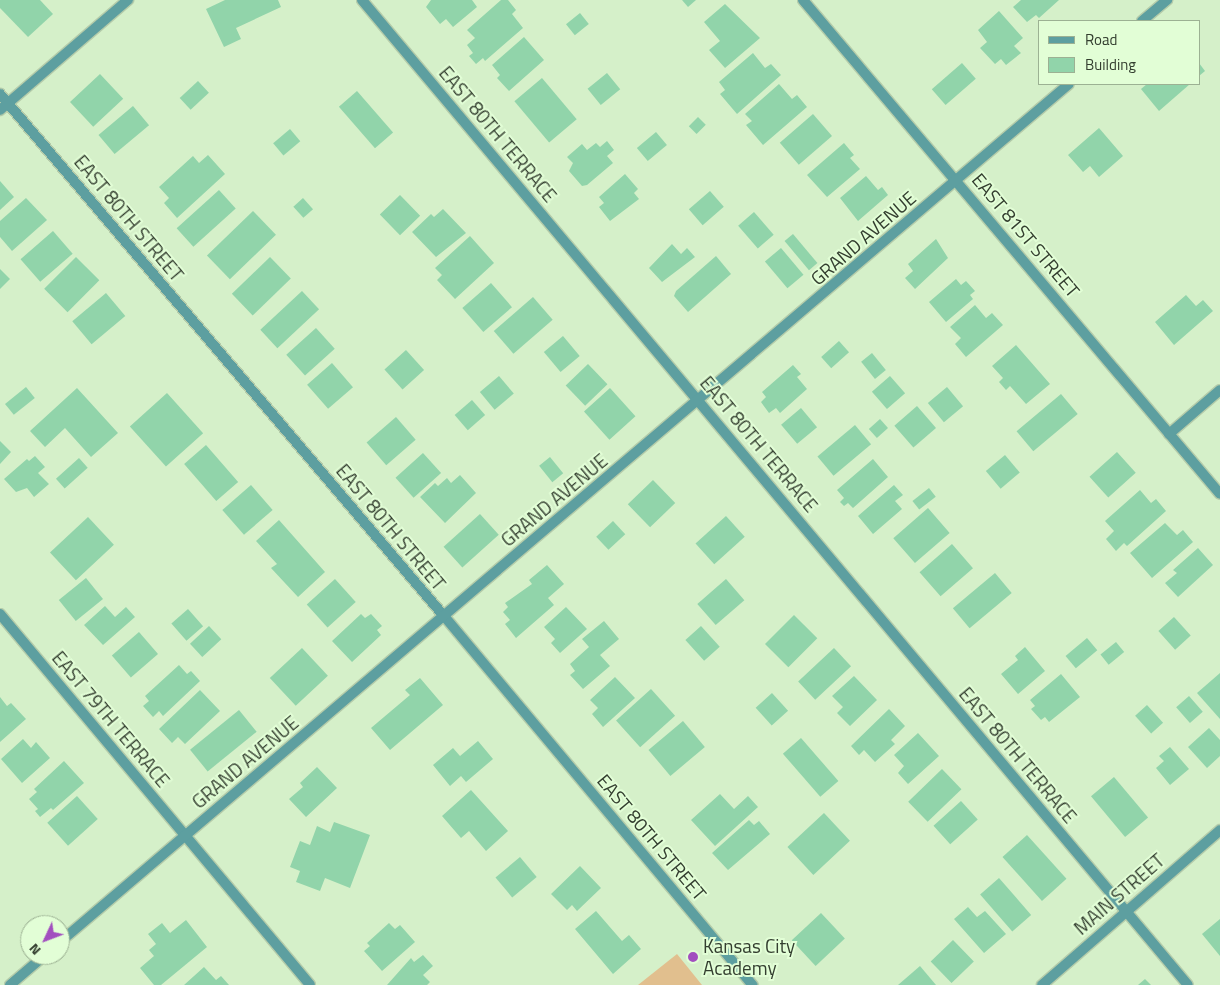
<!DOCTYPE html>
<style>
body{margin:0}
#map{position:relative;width:1220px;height:985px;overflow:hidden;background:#d5f0c9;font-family:"Titillium Web",sans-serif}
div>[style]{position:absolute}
.green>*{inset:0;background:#e1bf8e}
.building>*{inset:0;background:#91d4aa;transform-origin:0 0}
.roads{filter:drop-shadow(1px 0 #b5ccaa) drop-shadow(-1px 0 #b5ccaa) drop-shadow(0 1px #b5ccaa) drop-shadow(0 -1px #b5ccaa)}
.street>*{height:10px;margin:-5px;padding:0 5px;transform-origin:5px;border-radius:5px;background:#5d9fa0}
.dots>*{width:14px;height:14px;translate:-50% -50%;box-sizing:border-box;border:2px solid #e2fed6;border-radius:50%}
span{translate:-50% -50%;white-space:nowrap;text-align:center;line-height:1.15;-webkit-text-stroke:4px #e2fed6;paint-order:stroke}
.street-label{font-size:19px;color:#333e2f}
.poi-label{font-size:19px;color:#333e2f}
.left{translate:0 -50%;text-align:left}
.legend{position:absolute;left:1038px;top:20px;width:162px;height:65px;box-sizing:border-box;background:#e2fed6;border:1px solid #9cb193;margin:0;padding:6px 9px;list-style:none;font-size:15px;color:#333e2f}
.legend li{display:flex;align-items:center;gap:10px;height:25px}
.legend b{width:25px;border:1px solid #9cb193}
.north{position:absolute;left:20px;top:915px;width:50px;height:50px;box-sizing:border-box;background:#e2fed6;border:1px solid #9cb193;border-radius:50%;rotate:227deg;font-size:14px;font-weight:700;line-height:20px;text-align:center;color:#333e2f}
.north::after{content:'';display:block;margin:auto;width:18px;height:22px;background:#a24fbf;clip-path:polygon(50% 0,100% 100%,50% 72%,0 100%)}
</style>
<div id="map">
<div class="green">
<i style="clip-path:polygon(677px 954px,702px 985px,638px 985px)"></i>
</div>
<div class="building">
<i style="clip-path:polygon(0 0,40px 0,53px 14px,28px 37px,0 8px)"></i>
<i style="clip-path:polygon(225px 0,278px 0,281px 7px,236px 28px,241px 39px,224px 47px,206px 9px)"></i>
<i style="clip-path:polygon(431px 0,472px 0,477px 7px,453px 27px,446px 19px,440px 24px,426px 7px)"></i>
<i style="clip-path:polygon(501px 0,508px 0,516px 10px,512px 14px,523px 28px,485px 61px,483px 58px,476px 64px,469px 56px,473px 53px,467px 45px,475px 38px,467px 30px)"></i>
<i style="clip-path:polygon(682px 0,696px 0,688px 7px)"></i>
<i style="clip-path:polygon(1021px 0,1059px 0,1039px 18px,1036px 15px,1027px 22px,1013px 7px)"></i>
<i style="clip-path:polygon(725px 4px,760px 38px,725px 68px,709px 50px,720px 41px,704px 22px)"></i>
<i style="clip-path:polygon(999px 11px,1023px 38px,1014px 46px,1021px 53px,1006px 65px,1001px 59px,995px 64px,980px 48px,987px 42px,978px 30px)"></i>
<i style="left:580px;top:13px;width:14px;height:18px;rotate:51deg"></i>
<i style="clip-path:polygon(524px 37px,544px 60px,509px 91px,497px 78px,500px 75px,492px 65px)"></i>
<i style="clip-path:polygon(753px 53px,765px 68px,771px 64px,781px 75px,737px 114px,720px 94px,725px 90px,719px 82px)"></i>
<i style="left:962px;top:63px;width:21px;height:40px;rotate:49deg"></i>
<i style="clip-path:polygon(1199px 63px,1205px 71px,1199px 76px)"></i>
<i style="left:607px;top:73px;width:21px;height:25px;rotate:51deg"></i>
<i style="left:100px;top:74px;width:34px;height:41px;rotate:47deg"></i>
<i style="left:542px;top:78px;width:54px;height:36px;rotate:50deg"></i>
<i style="left:198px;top:81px;width:16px;height:25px;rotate:47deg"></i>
<i style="clip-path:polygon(779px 84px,792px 99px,797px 95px,807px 107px,763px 145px,746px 125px,752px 121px,745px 114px)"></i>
<i style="clip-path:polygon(1147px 84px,1190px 84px,1159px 111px,1141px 89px)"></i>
<i style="left:357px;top:91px;width:55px;height:24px;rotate:49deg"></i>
<i style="left:133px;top:106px;width:25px;height:45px;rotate:50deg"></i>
<i style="left:813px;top:114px;width:29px;height:44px;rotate:49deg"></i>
<i style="left:698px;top:117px;width:11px;height:13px;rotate:45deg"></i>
<i style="clip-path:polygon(1099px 128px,1123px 156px,1099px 177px,1090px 166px,1083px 172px,1068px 155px)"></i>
<i style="left:290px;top:129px;width:16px;height:22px;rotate:50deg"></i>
<i style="left:656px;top:132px;width:17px;height:25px;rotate:50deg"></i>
<i style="clip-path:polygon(607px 141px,614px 150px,607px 156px,613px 163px,587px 185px,582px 186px,569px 171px,573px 163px,567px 157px,582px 144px,587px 150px,596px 143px,600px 147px)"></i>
<i style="clip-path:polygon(844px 143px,854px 155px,850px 158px,860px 169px,827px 197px,807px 175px)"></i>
<i style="clip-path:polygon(208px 155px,225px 174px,177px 218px,164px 203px,169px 198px,159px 187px,193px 156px,199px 163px)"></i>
<i style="clip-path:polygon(625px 174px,638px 189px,634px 193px,639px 199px,610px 221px,599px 207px,604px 203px,599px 197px)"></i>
<i style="clip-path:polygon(866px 176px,878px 190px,882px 187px,888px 195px,858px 221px,840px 198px)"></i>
<i style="clip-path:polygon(0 181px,14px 197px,0 210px)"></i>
<i style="left:219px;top:190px;width:25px;height:57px;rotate:48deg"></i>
<i style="left:710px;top:191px;width:21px;height:28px;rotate:49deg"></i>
<i style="left:400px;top:195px;width:29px;height:28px;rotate:46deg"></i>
<i style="clip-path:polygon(26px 198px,47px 220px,12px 251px,0 237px,0 221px)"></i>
<i style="left:303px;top:198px;width:15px;height:13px;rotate:48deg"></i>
<i style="clip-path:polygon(443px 209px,466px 233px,436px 257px,412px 232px,431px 214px,434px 217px)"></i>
<i style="left:253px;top:211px;width:33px;height:64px;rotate:46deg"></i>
<i style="left:754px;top:212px;width:30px;height:21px;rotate:49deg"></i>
<i style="left:53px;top:231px;width:30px;height:43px;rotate:49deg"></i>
<i style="left:793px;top:234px;width:38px;height:11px;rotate:50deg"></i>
<i style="clip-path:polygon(470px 236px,494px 263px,455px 299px,437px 280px,442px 275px,435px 268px)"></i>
<i style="clip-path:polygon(936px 239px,948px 258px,915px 289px,905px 278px,913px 271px,908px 264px)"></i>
<i style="clip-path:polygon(672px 244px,681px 254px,687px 248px,695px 257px,662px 282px,649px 268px)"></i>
<i style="left:781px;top:248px;width:35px;height:21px;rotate:50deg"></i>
<i style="clip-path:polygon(716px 256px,731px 274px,688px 312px,674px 296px,676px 291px)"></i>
<i style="left:76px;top:257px;width:33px;height:45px;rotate:45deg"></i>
<i style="left:270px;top:257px;width:30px;height:53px;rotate:46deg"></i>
<i style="clip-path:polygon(0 269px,10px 279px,0 289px)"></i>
<i style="clip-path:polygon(956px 279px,961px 285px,966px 281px,975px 291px,970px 295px,973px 299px,946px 322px,929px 302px)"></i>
<i style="left:491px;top:283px;width:32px;height:38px;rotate:49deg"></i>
<i style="left:302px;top:291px;width:25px;height:57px;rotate:47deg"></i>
<i style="left:106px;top:293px;width:30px;height:44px;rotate:50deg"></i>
<i style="clip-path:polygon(1186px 295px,1196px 306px,1203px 300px,1213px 311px,1174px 345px,1155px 322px)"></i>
<i style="left:533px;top:297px;width:30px;height:52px;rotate:49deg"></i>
<i style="clip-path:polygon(975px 305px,986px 318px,992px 313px,1003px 325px,966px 357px,955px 344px,961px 338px,950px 327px)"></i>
<i style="left:316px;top:328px;width:28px;height:40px;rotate:48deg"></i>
<i style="left:563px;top:336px;width:26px;height:25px;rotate:50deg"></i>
<i style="left:839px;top:341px;width:15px;height:24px;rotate:48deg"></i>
<i style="clip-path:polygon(1016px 345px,1050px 384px,1026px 404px,1010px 386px,1006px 390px,999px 382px,1003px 378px,992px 366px)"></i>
<i style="left:406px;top:350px;width:27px;height:29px;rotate:48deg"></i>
<i style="left:872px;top:353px;width:22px;height:14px;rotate:51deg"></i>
<i style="left:332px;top:363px;width:32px;height:33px;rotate:49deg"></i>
<i style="left:588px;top:364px;width:28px;height:31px;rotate:46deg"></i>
<i style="clip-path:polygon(793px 365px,801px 374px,797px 377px,807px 389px,780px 413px,776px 408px,769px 413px,761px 402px,766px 397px,762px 392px)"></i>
<i style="left:499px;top:376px;width:23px;height:25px;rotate:50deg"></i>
<i style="left:890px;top:376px;width:23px;height:24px;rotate:49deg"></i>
<i style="left:26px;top:387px;width:14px;height:27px;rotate:51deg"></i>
<i style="left:947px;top:387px;width:25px;height:25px;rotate:50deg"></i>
<i style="clip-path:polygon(77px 388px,118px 433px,91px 457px,65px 428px,45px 447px,30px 431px)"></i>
<i style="left:610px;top:388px;width:38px;height:35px;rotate:48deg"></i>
<i style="left:167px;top:393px;width:54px;height:50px;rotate:48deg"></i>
<i style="left:1061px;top:394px;width:26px;height:58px;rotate:50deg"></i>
<i style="left:472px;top:400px;width:20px;height:23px;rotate:49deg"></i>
<i style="left:917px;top:406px;width:29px;height:30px;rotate:49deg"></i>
<i style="left:801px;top:408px;width:25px;height:26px;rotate:50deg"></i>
<i style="left:396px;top:417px;width:30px;height:39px;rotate:49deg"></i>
<i style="left:880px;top:419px;width:12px;height:15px;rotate:48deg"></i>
<i style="left:855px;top:425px;width:25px;height:49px;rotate:50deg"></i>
<i style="clip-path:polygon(0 441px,11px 452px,0 464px)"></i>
<i style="left:206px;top:445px;width:49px;height:29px;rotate:49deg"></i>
<i style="left:1117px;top:452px;width:28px;height:37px;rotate:48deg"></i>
<i style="left:423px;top:453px;width:27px;height:37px;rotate:48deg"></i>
<i style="left:1005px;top:455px;width:23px;height:25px;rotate:50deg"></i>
<i style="clip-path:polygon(35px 456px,45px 467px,38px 473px,49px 484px,34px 497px,27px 488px,16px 492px,4px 479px,27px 459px,29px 461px)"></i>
<i style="left:550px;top:457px;width:21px;height:14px;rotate:51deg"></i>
<i style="left:79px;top:458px;width:13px;height:31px;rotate:48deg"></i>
<i style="clip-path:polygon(873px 459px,888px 477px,853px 508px,848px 503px,844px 506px,840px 502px,844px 498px,837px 490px)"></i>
<i style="clip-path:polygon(460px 475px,476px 493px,445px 523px,420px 497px,435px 483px,438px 486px,447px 478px,451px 483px)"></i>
<i style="left:653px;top:480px;width:32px;height:35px;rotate:46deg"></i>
<i style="left:251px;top:485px;width:33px;height:38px;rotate:49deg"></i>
<i style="clip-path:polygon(894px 485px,903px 495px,895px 501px,902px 509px,873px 534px,858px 516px)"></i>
<i style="left:929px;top:488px;width:11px;height:21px;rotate:52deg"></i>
<i style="clip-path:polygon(1140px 490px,1151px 503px,1156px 499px,1166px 511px,1127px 546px,1124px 543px,1116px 551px,1106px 539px,1114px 531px,1105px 521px)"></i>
<i style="left:928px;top:508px;width:33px;height:46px;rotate:49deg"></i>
<i style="left:480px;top:514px;width:28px;height:49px;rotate:48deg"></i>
<i style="left:726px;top:516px;width:28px;height:41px;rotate:48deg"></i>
<i style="left:88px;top:517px;width:38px;height:52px;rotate:47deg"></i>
<i style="clip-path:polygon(279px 520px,325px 572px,298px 597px,271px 568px,277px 564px,256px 541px)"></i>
<i style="left:613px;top:521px;width:18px;height:23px;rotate:47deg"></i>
<i style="clip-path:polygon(1165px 523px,1177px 535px,1183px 530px,1193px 542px,1152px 578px,1130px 553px)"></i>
<i style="left:952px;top:544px;width:32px;height:43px;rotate:49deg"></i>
<i style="clip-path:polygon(1198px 548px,1213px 565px,1178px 597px,1165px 583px,1177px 573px,1173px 570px)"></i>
<i style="clip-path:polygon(547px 565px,564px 584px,548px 598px,554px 605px,516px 638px,505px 624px,510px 620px,503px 612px,508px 607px,505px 603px,532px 584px,529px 580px)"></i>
<i style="left:995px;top:573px;width:26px;height:55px;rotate:50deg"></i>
<i style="left:86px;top:578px;width:27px;height:35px;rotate:51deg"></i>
<i style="left:335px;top:579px;width:31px;height:38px;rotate:48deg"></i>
<i style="left:726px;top:579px;width:28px;height:38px;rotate:49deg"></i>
<i style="clip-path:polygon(105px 606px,115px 617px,126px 607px,135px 617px,103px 645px,84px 625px)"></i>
<i style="clip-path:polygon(566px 607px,587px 629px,560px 653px,551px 643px,555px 639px,544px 627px)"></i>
<i style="left:188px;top:609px;width:23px;height:22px;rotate:49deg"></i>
<i style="clip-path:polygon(361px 614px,365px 618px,371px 614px,382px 626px,377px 630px,381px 635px,352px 662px,332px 641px)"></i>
<i style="left:794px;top:615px;width:33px;height:41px;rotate:45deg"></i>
<i style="left:1174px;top:617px;width:25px;height:21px;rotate:48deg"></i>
<i style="clip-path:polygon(604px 621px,619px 639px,600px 655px,610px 666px,583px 689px,570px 675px,575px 671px,570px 664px,589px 647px,582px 639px)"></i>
<i style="left:209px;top:626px;width:18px;height:26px;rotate:47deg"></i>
<i style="left:701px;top:626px;width:28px;height:21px;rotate:48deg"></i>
<i style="left:139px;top:632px;width:29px;height:36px;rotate:49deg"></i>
<i style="left:1087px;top:638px;width:16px;height:28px;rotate:50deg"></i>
<i style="left:1116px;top:642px;width:13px;height:20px;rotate:51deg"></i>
<i style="clip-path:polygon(1025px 647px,1045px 671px,1018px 694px,1001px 674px,1018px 660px,1015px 656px)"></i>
<i style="left:302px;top:648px;width:38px;height:44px;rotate:47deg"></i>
<i style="left:834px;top:648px;width:25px;height:49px;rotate:47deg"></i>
<i style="clip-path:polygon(179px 665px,187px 674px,191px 671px,200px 681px,163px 716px,159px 711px,153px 717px,143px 706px,149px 701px,145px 696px)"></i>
<i style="clip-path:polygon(1220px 673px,1220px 719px,1197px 693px)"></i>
<i style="clip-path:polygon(1061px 674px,1080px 697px,1049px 722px,1045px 717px,1041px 720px,1031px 709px,1035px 706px,1030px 700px)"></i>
<i style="clip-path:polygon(854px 676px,877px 700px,850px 726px,837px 713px,843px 707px,832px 696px)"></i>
<i style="clip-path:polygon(615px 677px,635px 698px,603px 727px,592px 714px,598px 708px,590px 700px)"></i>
<i style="clip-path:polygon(420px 678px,443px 705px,390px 750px,371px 728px,410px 695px,405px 690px)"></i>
<i style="left:651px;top:689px;width:36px;height:47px;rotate:48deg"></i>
<i style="clip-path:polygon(200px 690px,220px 711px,185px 744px,178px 737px,172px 743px,159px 729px)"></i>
<i style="left:772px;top:693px;width:24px;height:22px;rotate:48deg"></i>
<i style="left:1189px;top:696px;width:21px;height:17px;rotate:49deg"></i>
<i style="clip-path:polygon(0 697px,7px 706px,11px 703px,26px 719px,0 742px)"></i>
<i style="left:1147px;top:705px;width:24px;height:16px;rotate:48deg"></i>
<i style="clip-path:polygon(889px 709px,905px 726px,891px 740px,895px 744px,875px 762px,864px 750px,859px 755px,851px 746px)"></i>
<i style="left:239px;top:710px;width:28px;height:63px;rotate:51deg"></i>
<i style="left:683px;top:721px;width:34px;height:45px;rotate:50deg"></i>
<i style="clip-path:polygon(1209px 728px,1220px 740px,1220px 756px,1207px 768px,1188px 747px)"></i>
<i style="clip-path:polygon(918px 733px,939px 756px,908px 784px,898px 773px,904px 766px,894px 755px)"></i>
<i style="left:801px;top:738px;width:57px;height:24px;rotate:49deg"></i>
<i style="clip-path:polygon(23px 739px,31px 748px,36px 742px,50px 758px,22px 783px,1px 759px)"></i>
<i style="clip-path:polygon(478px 741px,493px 759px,466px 782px,461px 776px,450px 786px,433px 765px,453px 748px,460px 756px)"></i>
<i style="clip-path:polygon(1170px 747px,1189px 769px,1170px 785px,1156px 768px,1164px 761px,1159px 756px)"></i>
<i style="clip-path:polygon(64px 761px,84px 783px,53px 810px,51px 808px,40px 817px,35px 811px,38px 809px,29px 799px,37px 792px,34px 789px)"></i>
<i style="clip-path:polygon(317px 767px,337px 788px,306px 817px,289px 799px,303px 787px,300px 783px)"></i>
<i style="left:942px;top:769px;width:28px;height:47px;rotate:46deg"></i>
<i style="left:1114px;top:777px;width:53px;height:30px;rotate:50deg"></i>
<i style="clip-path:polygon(471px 790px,508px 831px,486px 851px,469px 831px,461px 838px,442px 816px)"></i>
<i style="clip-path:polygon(720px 794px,734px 809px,748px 796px,758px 807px,715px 846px,691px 820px)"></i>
<i style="left:77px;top:796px;width:31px;height:40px;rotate:48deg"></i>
<i style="left:961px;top:801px;width:25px;height:37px;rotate:48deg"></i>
<i style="left:824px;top:813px;width:38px;height:50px;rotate:47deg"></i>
<i style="clip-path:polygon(749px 820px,754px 825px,759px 821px,770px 834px,728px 870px,712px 853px)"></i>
<i style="clip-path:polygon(334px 822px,370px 835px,350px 888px,325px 878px,320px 891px,296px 882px,300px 871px,290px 867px,300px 841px,310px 845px,317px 826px,330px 832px)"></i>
<i style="left:1027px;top:835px;width:59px;height:33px;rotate:48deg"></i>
<i style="left:520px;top:857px;width:26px;height:32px;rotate:50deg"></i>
<i style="clip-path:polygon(580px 866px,601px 888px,577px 911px,572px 905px,567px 910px,551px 894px)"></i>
<i style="left:999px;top:878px;width:49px;height:25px;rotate:49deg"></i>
<i style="clip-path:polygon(968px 907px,977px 917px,985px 911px,1006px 934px,984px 953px,954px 919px)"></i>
<i style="clip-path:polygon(596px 911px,622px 941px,629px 935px,641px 949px,613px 974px,575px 929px)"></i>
<i style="left:821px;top:913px;width:35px;height:40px;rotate:47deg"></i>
<i style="clip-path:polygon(1220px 919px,1220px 956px,1202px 934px)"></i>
<i style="clip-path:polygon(186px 920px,207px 947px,161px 985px,154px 985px,140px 968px,154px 956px,149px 950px,156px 944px,148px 934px,162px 923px,170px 933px)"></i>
<i style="clip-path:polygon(389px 923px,395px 929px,400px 925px,415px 942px,382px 971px,364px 951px,370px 946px,367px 943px)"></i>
<i style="left:953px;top:940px;width:30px;height:31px;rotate:46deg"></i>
<i style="clip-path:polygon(423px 955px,433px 966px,423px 975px,430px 982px,427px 985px,387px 985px,411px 958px,414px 962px)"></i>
<i style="clip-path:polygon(920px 966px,936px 985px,898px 985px)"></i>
<i style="clip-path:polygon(204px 967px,216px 980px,221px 976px,229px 985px,184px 985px)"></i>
<i style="clip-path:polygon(1145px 979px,1151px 985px,1138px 985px)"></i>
</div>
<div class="roads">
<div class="street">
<i style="left:362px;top:0;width:1285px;rotate:50.02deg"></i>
<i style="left:803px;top:0;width:646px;rotate:49.83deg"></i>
<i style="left:1142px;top:21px;width:33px;rotate:-40deg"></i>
<i style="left:0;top:94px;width:685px;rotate:49.62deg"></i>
<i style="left:444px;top:616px;width:481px;rotate:50.1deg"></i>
<i style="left:0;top:110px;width:169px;rotate:-40.7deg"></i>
<i style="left:1169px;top:434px;width:67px;rotate:-40.8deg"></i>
<i style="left:0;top:614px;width:483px;rotate:50.1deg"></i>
<i style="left:60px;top:942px;width:1324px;rotate:-40.38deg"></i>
<i style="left:10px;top:985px;width:46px;rotate:-40.6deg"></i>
<i style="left:1042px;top:985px;width:236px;rotate:-41deg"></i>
</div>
</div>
<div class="dots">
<i style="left:693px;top:957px;background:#a24fbf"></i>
</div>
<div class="street-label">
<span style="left:498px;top:134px;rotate:50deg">EAST 80TH TERRACE</span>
<span style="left:129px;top:218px;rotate:50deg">EAST 80TH STREET</span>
<span style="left:1026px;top:235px;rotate:50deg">EAST 81ST STREET</span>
<span style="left:863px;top:238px;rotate:-41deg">GRAND AVENUE</span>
<span style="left:759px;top:444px;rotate:50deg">EAST 80TH TERRACE</span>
<span style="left:554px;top:500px;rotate:-40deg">GRAND AVENUE</span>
<span style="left:391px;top:527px;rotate:50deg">EAST 80TH STREET</span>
<span style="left:111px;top:719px;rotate:50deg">EAST 79TH TERRACE</span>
<span style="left:1018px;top:755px;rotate:50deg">EAST 80TH TERRACE</span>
<span style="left:245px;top:762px;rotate:-40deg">GRAND AVENUE</span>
<span style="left:652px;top:837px;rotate:50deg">EAST 80TH STREET</span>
<span style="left:1119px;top:894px;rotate:-41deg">MAIN STREET</span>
</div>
<div class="poi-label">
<span class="left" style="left:703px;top:957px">Kansas City<br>Academy</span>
</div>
<ul class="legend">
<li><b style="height:6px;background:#5d9fa0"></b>Road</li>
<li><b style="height:14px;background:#91d4aa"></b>Building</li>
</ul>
<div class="north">N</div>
</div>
